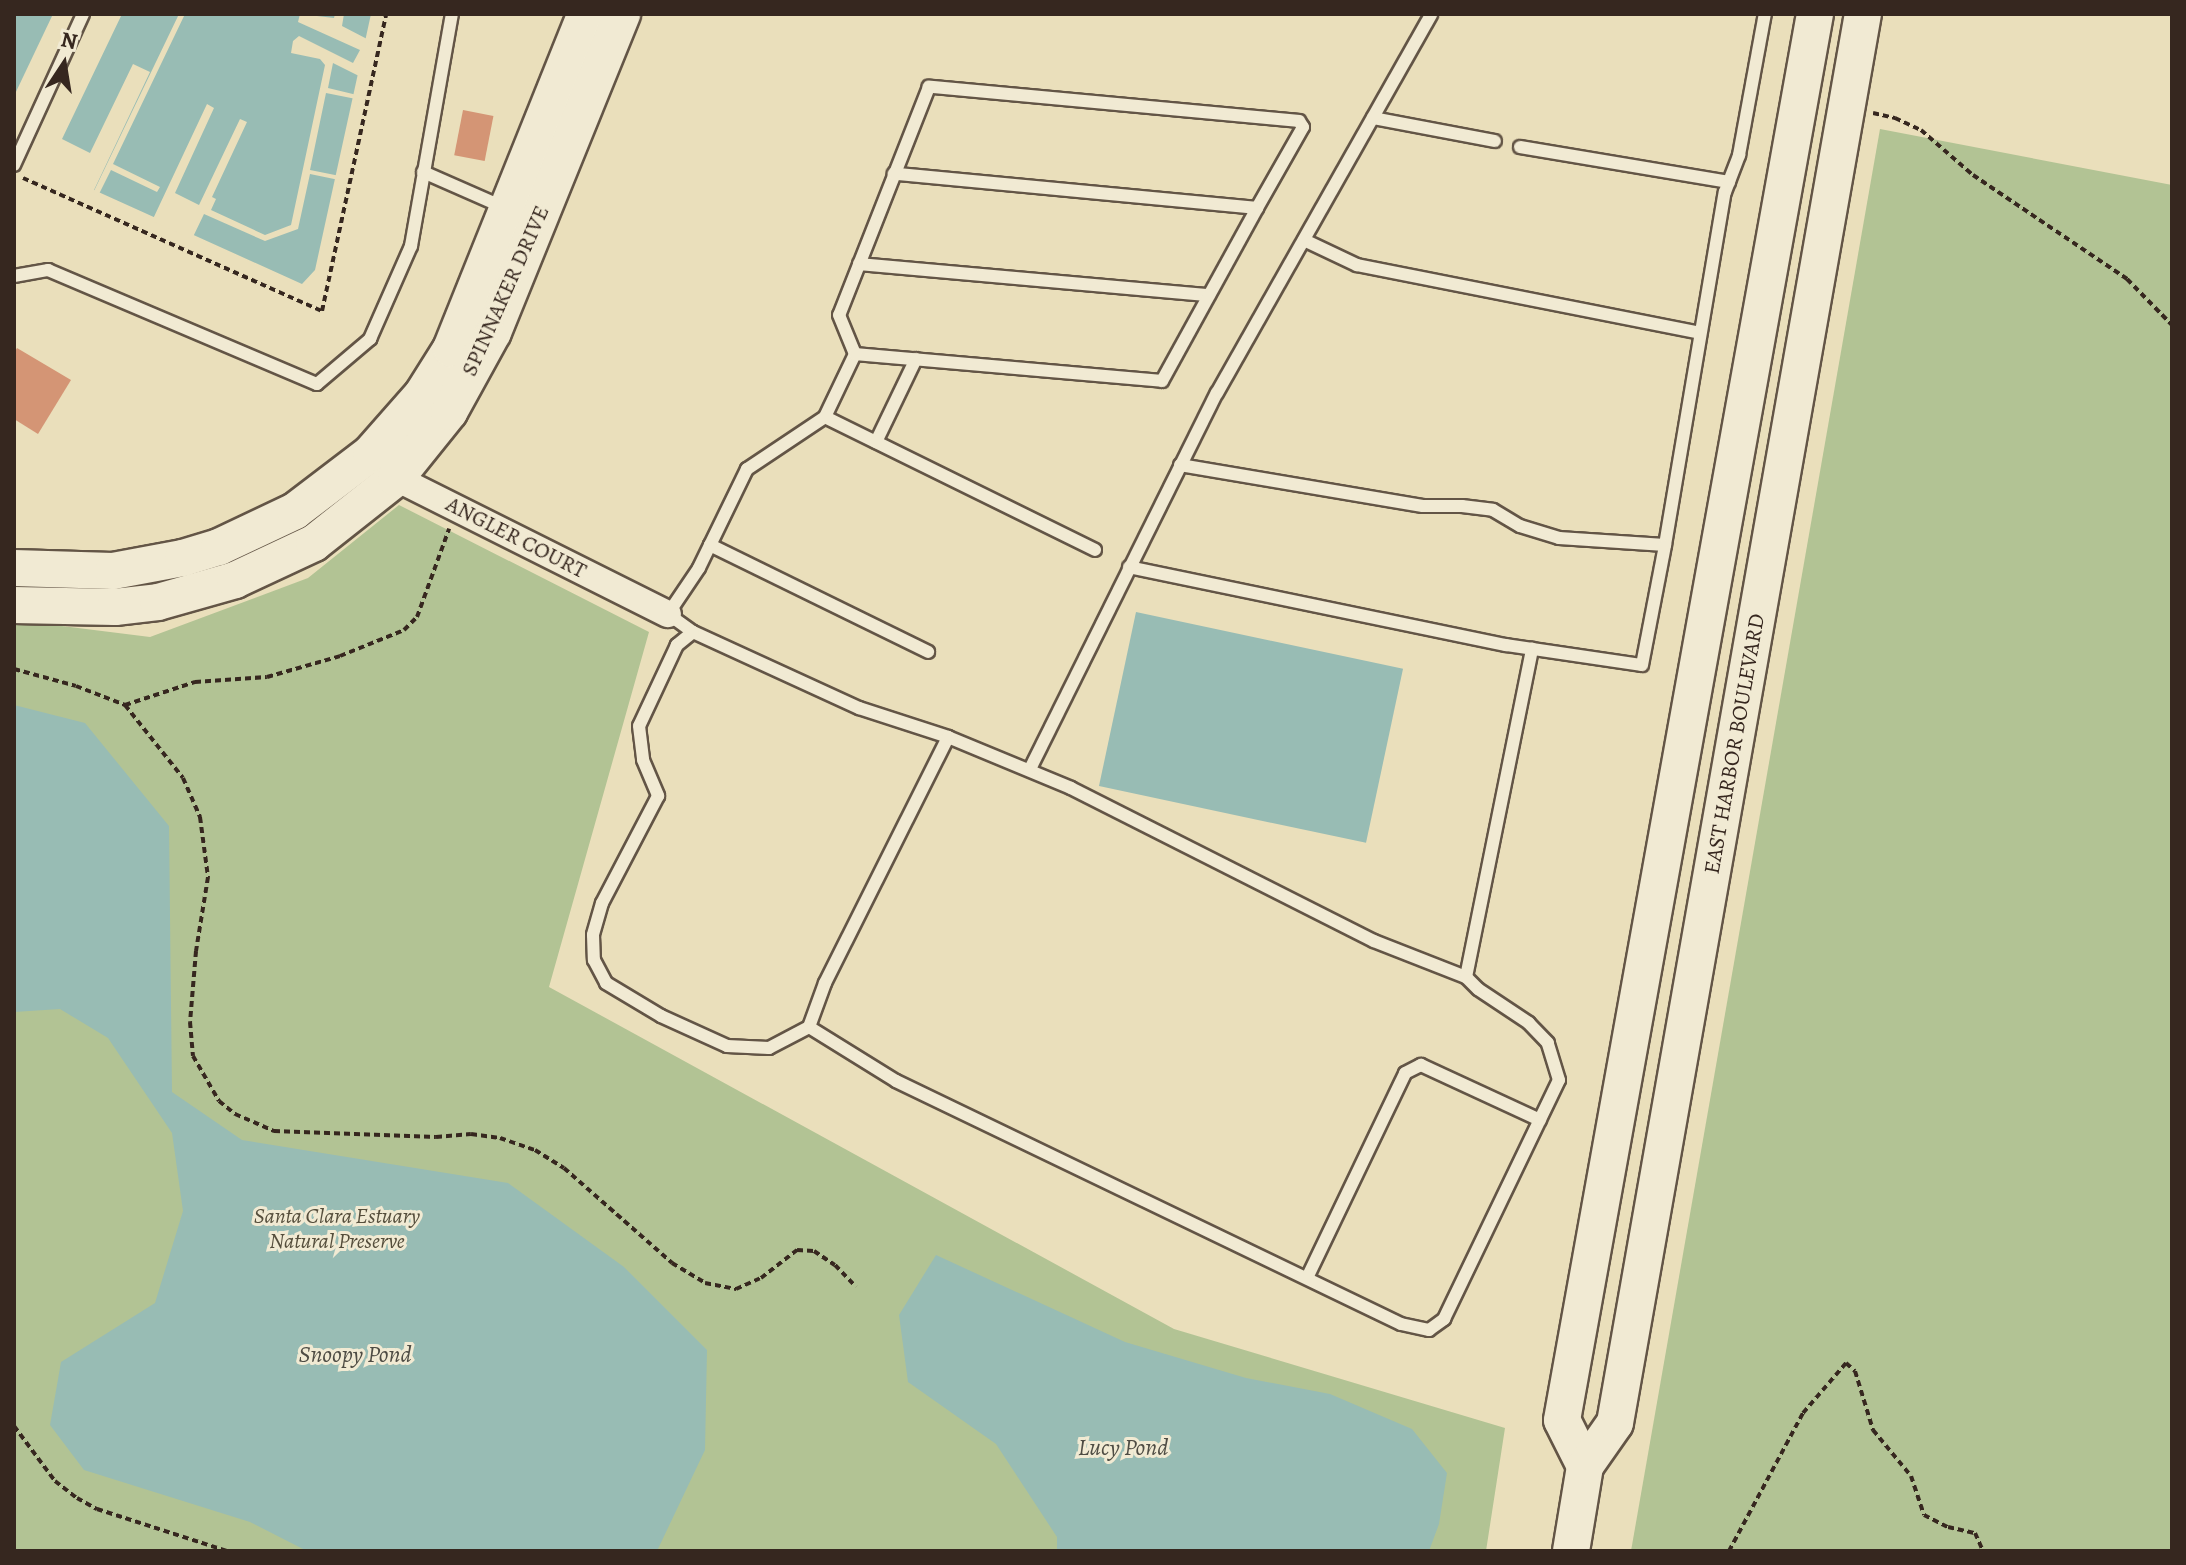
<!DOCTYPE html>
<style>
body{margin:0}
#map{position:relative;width:2186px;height:1565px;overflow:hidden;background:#eadfbb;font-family:Alegreya,serif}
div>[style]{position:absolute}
.green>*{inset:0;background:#b2c394}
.water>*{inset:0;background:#98bcb4;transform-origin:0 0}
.pier>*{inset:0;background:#eadfbb}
.building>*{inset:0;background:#d49575;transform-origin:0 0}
.path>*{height:4px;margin-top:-2px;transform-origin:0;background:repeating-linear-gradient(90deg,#36271f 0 6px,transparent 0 10px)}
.roads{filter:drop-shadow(2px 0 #635546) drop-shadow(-2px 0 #635546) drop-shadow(0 2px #635546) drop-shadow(0 -2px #635546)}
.lane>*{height:12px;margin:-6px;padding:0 6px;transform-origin:6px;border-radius:6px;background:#f1ead3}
.street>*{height:26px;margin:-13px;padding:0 13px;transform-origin:13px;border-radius:13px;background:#f1ead3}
.secondary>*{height:36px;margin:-18px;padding:0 18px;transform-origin:18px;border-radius:18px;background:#f1ead3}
span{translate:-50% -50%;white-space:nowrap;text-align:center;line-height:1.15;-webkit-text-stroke:6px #f1ead3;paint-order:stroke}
.street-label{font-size:22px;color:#36271f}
.park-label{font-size:22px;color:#554e3c;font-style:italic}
.water-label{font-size:24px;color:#4e4c44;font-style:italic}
.frame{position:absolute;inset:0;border:16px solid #36271f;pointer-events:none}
.north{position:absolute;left:24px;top:24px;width:80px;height:80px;-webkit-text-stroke:6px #f1ead3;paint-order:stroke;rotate:12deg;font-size:22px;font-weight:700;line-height:32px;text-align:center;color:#36271f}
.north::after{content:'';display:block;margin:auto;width:28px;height:36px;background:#36271f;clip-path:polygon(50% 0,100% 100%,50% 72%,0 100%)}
</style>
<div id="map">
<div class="green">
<i style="clip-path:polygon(1880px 129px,2172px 185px,2172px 1551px,1631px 1551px)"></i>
<i style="clip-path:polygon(399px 505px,649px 632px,549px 987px,1174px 1329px,1505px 1428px,1486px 1551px,14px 1551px,14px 620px,150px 637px,308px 578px)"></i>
</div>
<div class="water">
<i style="clip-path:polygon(14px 14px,53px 14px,14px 96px)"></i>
<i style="clip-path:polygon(122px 14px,371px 14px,315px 270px,302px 284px,94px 190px,150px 72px,133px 64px,90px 153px,62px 139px)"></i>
<i style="left:1136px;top:612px;width:273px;height:178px;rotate:12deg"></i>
<i style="clip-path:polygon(14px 705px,85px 723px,169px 826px,172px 1092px,242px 1140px,508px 1183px,624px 1267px,707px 1350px,705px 1450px,657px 1551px,307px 1551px,250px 1522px,84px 1470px,50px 1425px,61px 1362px,155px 1303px,183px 1211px,172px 1133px,108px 1038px,60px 1009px,14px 1012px)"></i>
<i style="clip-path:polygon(936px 1255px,1125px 1342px,1246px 1378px,1330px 1394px,1412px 1429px,1447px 1473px,1439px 1524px,1429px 1551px,1057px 1551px,1057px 1537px,996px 1444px,908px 1382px,899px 1315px)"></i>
</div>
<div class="pier">
<i style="clip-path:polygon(179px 14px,185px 14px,113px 164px,160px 187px,157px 192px,111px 170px,98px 196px,93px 193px)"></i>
<i style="clip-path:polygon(300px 14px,334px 18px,335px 14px,344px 14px,342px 26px,369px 40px,361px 77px,333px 63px,328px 88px,357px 95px,356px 99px,326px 93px,310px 170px,340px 176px,339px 180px,310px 174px,298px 229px,265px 241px,204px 214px,192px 239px,152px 221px,207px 104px,214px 108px,175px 193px,199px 205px,240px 119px,247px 122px,212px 197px,216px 199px,211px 210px,265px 235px,291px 225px,325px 65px,320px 59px,291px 53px,293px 41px,299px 36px,353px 63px,360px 50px,298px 22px)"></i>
</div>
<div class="building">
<i style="left:463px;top:110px;width:31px;height:46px;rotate:11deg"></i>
<i style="clip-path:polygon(17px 348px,71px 380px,38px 434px,14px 419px,14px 353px)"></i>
</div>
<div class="path">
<i style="left:1873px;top:113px;width:23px;rotate:13deg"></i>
<i style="left:1895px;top:118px;width:29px;rotate:25deg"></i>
<i style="left:1921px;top:130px;width:69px;rotate:40.9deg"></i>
<i style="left:1973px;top:175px;width:186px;rotate:34deg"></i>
<i style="left:2127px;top:279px;width:64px;rotate:45.6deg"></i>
<i style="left:23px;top:178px;width:327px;rotate:24deg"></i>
<i style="left:322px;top:311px;width:304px;rotate:-77.8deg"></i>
<i style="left:14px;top:669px;width:64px;rotate:15.3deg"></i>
<i style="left:76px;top:686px;width:53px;rotate:21.2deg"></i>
<i style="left:125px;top:705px;width:93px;rotate:51.5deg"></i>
<i style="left:183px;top:778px;width:43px;rotate:66.4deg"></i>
<i style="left:200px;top:817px;width:61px;rotate:82.4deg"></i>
<i style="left:208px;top:877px;width:75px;rotate:99.2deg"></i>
<i style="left:196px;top:951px;width:71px;rotate:94.8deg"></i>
<i style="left:190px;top:1022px;width:34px;rotate:85deg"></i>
<i style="left:193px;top:1056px;width:52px;rotate:60deg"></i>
<i style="left:219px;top:1101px;width:21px;rotate:39deg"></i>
<i style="left:235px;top:1114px;width:43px;rotate:23.6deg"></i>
<i style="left:274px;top:1131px;width:162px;rotate:2.1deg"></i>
<i style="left:436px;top:1137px;width:35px;rotate:-5deg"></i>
<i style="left:471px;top:1134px;width:29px;rotate:8deg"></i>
<i style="left:500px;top:1138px;width:37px;rotate:19deg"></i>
<i style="left:535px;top:1150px;width:34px;rotate:32deg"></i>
<i style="left:564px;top:1168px;width:144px;rotate:41.3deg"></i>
<i style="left:672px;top:1263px;width:39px;rotate:31deg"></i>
<i style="left:705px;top:1283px;width:32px;rotate:11deg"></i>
<i style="left:736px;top:1289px;width:27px;rotate:-24deg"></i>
<i style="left:761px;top:1278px;width:46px;rotate:-37.9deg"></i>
<i style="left:797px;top:1250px;width:17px;rotate:3deg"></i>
<i style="left:814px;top:1251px;width:25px;rotate:34deg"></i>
<i style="left:835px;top:1265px;width:30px;rotate:46deg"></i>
<i style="left:125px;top:705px;width:74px;rotate:-18.2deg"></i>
<i style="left:195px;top:682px;width:72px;rotate:-4deg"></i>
<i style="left:267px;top:677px;width:76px;rotate:-16deg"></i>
<i style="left:340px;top:656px;width:69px;rotate:-22.1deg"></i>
<i style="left:404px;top:630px;width:18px;rotate:-45deg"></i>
<i style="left:417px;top:617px;width:94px;rotate:-70deg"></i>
<i style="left:14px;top:1426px;width:69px;rotate:53.3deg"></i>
<i style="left:55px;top:1481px;width:28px;rotate:38deg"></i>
<i style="left:77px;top:1498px;width:23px;rotate:29deg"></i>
<i style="left:97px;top:1509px;width:137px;rotate:17.9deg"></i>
<i style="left:1729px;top:1551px;width:157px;rotate:-61.8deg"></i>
<i style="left:1803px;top:1413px;width:66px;rotate:-49.3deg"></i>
<i style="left:1846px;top:1363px;width:12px;rotate:42deg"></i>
<i style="left:1855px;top:1371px;width:62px;rotate:73deg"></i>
<i style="left:1873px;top:1430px;width:60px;rotate:50.4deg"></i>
<i style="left:1911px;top:1476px;width:41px;rotate:71.6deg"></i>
<i style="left:1924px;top:1515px;width:27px;rotate:27deg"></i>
<i style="left:1948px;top:1527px;width:28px;rotate:13deg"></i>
<i style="left:1975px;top:1533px;width:20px;rotate:66deg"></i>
</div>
<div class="roads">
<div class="lane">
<i style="left:1373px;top:118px;width:124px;rotate:10.7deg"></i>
<i style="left:1520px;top:147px;width:212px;rotate:9.5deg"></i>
<i style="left:14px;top:165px;width:166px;rotate:-65.4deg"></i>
<i style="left:423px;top:172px;width:90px;rotate:23.7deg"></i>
<i style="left:1257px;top:208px;width:93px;rotate:-60.4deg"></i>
<i style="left:1303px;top:127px;width:7px;rotate:-124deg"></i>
<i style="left:1299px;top:121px;width:372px;rotate:-174.7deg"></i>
<i style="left:929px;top:87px;width:245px;rotate:111.5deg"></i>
<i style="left:839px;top:315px;width:42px;rotate:67.7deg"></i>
<i style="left:855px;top:354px;width:70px;rotate:115.5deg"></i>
<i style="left:825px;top:417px;width:94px;rotate:146.3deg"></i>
<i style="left:747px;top:469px;width:110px;rotate:115.9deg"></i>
<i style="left:699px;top:568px;width:55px;rotate:124deg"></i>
<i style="left:668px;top:614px;width:31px;rotate:36deg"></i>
<i style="left:693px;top:632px;width:183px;rotate:24.6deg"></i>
<i style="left:859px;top:708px;width:94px;rotate:18deg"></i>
<i style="left:948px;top:737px;width:133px;rotate:22.5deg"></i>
<i style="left:1071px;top:788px;width:339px;rotate:26.8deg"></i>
<i style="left:1374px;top:941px;width:99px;rotate:21.4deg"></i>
<i style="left:1304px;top:240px;width:59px;rotate:25.3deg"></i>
<i style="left:1357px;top:265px;width:349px;rotate:11.2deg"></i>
<i style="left:859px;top:264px;width:351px;rotate:5.1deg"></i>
<i style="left:14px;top:276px;width:35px;rotate:-10deg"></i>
<i style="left:48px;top:270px;width:292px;rotate:23deg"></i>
<i style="left:317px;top:384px;width:70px;rotate:-40.3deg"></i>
<i style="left:370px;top:339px;width:102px;rotate:-66.2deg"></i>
<i style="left:411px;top:246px;width:236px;rotate:-80deg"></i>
<i style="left:855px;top:354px;width:308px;rotate:5deg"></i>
<i style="left:1162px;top:381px;width:197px;rotate:-61.2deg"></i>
<i style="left:1257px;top:208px;width:365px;rotate:-174.6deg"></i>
<i style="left:825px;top:417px;width:301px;rotate:26.2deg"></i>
<i style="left:876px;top:442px;width:92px;rotate:-64.3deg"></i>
<i style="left:1180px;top:465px;width:246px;rotate:9.6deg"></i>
<i style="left:1423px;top:506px;width:39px"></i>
<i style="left:1462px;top:506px;width:31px;rotate:7deg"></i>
<i style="left:1493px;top:510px;width:31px;rotate:31deg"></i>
<i style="left:1520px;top:526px;width:41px;rotate:17.1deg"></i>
<i style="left:1559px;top:538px;width:106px;rotate:3.8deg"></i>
<i style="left:1665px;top:545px;width:358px;rotate:-80.4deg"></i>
<i style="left:1725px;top:192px;width:40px;rotate:-69deg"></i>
<i style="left:1739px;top:155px;width:143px;rotate:-79.6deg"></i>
<i style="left:710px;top:545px;width:243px;rotate:26.1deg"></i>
<i style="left:1129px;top:567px;width:385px;rotate:11.7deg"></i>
<i style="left:1506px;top:645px;width:137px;rotate:8.4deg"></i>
<i style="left:1642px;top:665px;width:122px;rotate:-79.1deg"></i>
<i style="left:693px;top:632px;width:21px;rotate:141deg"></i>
<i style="left:677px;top:645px;width:89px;rotate:115.1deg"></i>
<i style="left:639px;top:726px;width:34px;rotate:83deg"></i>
<i style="left:643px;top:760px;width:39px;rotate:67deg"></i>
<i style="left:658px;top:796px;width:121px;rotate:117.6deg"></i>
<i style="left:602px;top:903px;width:33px;rotate:106deg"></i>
<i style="left:593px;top:935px;width:25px;rotate:88deg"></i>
<i style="left:594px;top:960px;width:26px;rotate:62deg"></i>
<i style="left:606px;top:983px;width:64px;rotate:31deg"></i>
<i style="left:661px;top:1016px;width:72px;rotate:24.4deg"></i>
<i style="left:727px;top:1046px;width:42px;rotate:2.7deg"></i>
<i style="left:769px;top:1048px;width:45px;rotate:-27.7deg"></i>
<i style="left:809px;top:1027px;width:102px;rotate:31.8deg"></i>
<i style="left:896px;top:1081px;width:560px;rotate:25.7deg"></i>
<i style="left:1401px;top:1324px;width:29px;rotate:12deg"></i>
<i style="left:1429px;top:1330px;width:19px;rotate:-36deg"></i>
<i style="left:1444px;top:1319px;width:265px;rotate:-64.3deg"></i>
<i style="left:1559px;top:1080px;width:39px;rotate:-107deg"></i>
<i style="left:1548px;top:1043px;width:28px;rotate:-134deg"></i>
<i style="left:1529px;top:1023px;width:61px;rotate:-146.3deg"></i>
<i style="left:1478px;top:989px;width:17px;rotate:-135deg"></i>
<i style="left:1466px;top:977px;width:335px;rotate:-78.6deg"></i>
<i style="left:1030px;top:769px;width:420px;rotate:-63.6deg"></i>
<i style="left:1217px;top:393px;width:435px;rotate:-60.5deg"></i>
<i style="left:809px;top:1027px;width:47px;rotate:-70deg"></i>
<i style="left:825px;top:983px;width:275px;rotate:-63.4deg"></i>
<i style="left:1307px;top:1278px;width:227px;rotate:-64.4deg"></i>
<i style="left:1405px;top:1073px;width:18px;rotate:-27deg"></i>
<i style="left:1421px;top:1065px;width:131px;rotate:24.8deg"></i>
</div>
<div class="street">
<i style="left:385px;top:467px;width:16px;rotate:45deg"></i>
<i style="left:396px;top:478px;width:304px;rotate:26.6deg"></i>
</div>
<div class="secondary">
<i style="left:14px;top:568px;width:99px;rotate:1.7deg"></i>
<i style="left:113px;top:571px;width:71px;rotate:-10.5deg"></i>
<i style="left:183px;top:558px;width:38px;rotate:-17deg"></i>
<i style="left:219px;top:547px;width:84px;rotate:-25.3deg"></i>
<i style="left:295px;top:511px;width:96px;rotate:-37.3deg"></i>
<i style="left:371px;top:453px;width:77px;rotate:-48.7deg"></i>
<i style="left:422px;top:395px;width:54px;rotate:-57.8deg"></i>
<i style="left:451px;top:349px;width:361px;rotate:-68.1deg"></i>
<i style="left:14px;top:605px;width:101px;rotate:1.1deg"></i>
<i style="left:115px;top:607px;width:43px;rotate:-6.6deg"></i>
<i style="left:158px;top:602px;width:80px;rotate:-15.9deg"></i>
<i style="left:235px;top:580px;width:87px;rotate:-25.1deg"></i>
<i style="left:314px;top:543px;width:105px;rotate:-38.4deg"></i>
<i style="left:396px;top:478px;width:85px;rotate:-51.2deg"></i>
<i style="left:449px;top:412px;width:91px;rotate:-61.2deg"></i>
<i style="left:493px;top:332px;width:343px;rotate:-67.9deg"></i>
<i style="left:1585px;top:1466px;width:51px;rotate:-116.6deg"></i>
<i style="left:1562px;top:1420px;width:1429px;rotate:-79.8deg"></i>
<i style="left:1571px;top:1551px;width:86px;rotate:-80.6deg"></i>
<i style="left:1585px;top:1466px;width:52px;rotate:-55.1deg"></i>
<i style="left:1615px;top:1423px;width:1431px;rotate:-80.02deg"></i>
</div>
</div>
<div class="street-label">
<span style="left:506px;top:291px;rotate:-66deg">SPINNAKER DRIVE</span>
<span style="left:516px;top:538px;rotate:27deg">ANGLER COURT</span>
<span style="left:1735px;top:744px;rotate:-80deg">EAST HARBOR BOULEVARD</span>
</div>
<div class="park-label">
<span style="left:337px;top:1229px">Santa Clara Estuary<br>Natural Preserve</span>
</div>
<div class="water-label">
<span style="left:355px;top:1355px">Snoopy Pond</span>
<span style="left:1123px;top:1448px">Lucy Pond</span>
</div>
<div class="frame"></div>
<div class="north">N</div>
</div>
